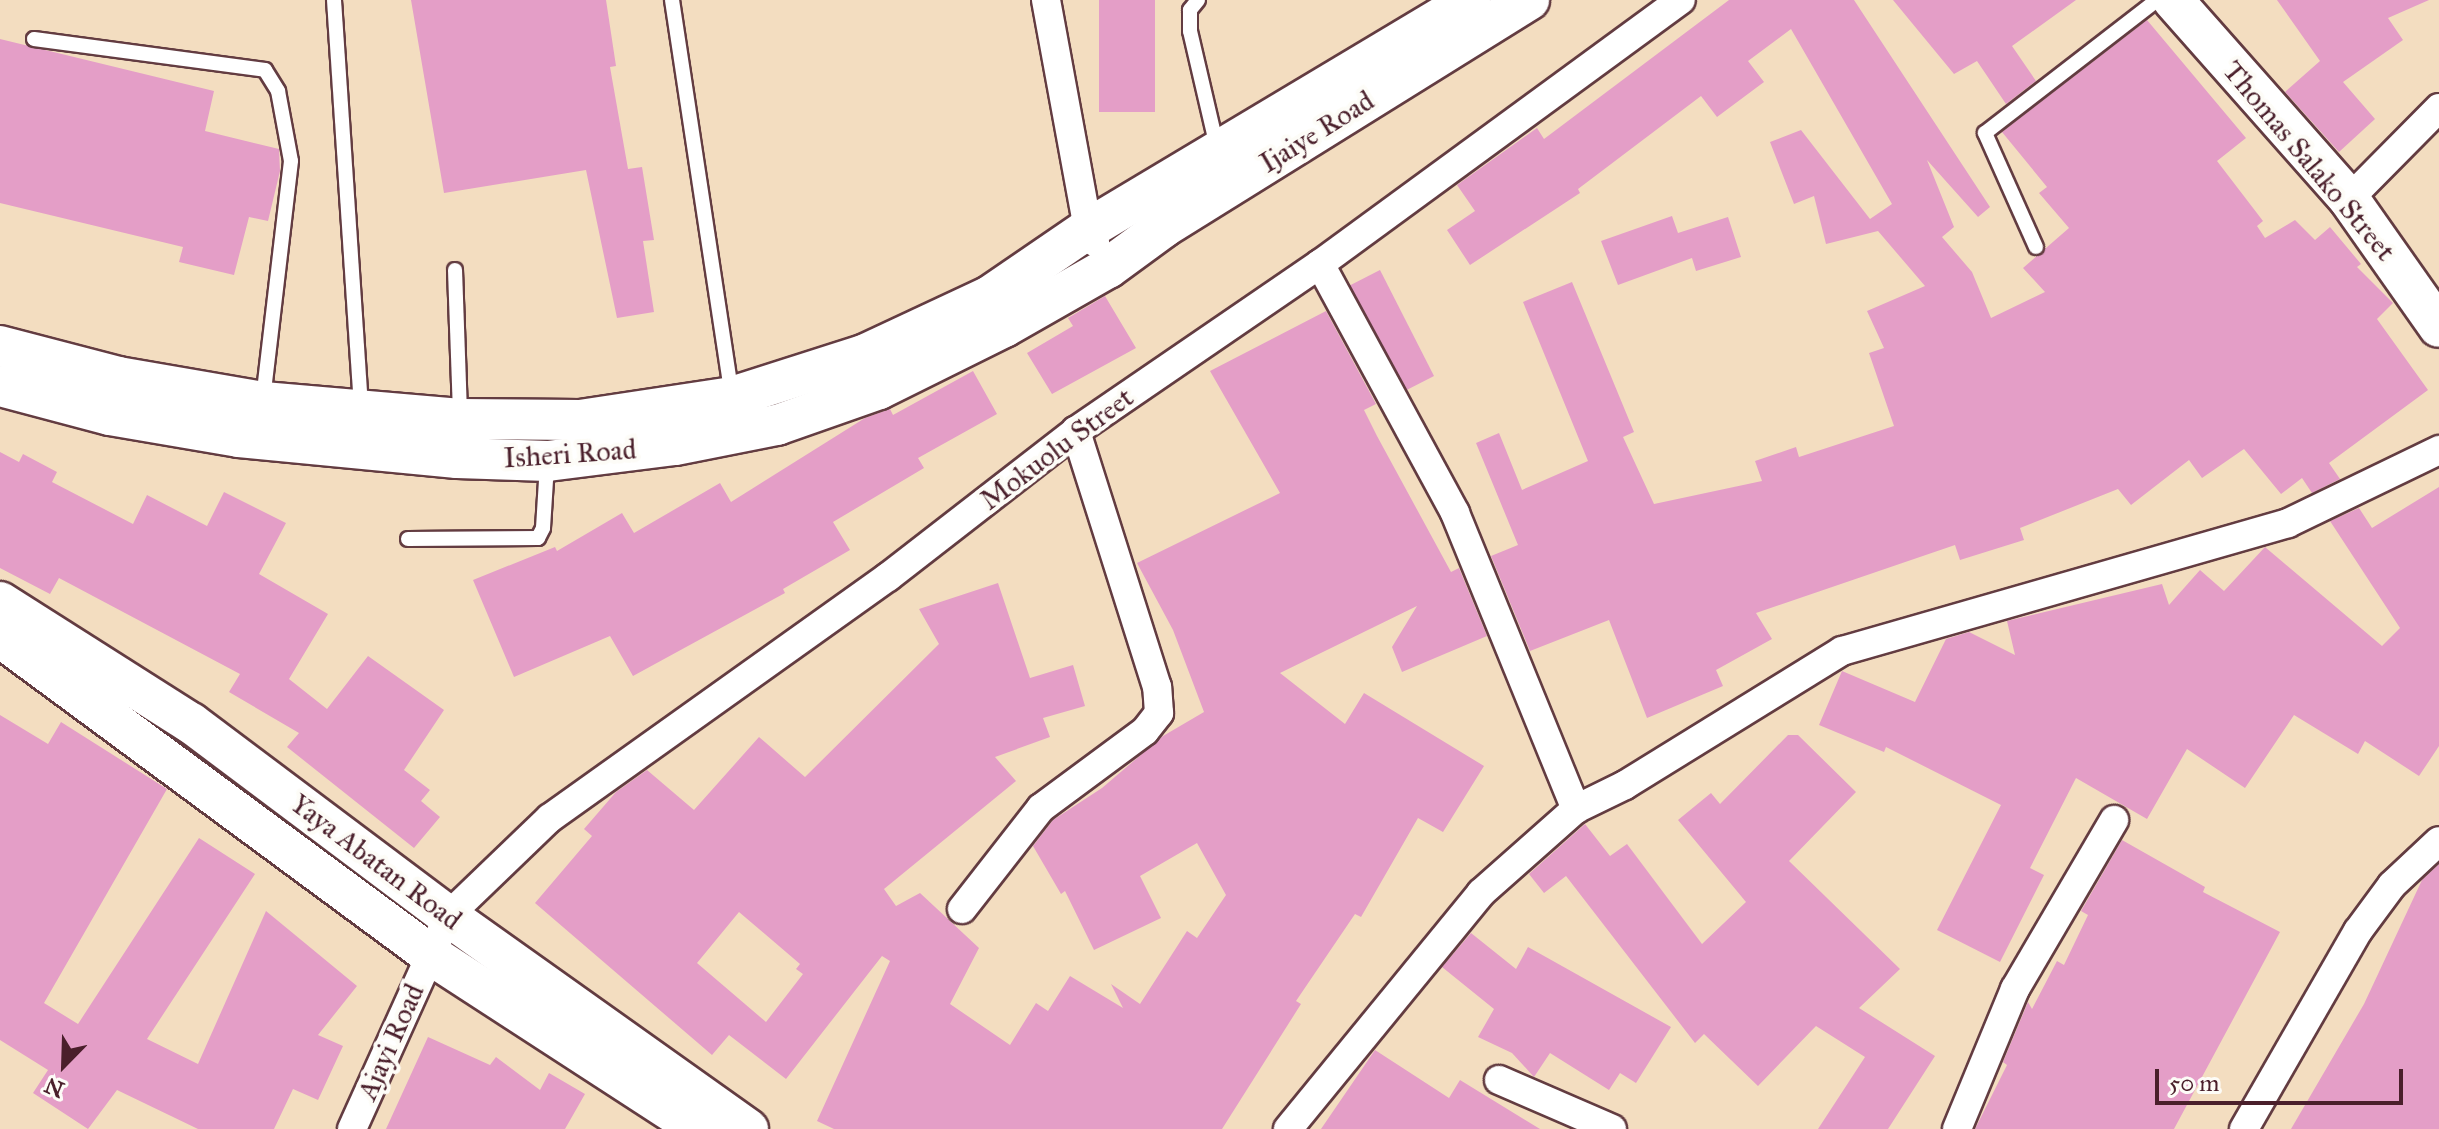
<!DOCTYPE html>
<style>
body{margin:0}
#map{position:relative;width:2439px;height:1129px;overflow:hidden;background:#f3ddc0;font-family:"IM FELL Great Primer",serif}
div>[style]{position:absolute}
.building>*{inset:0;background:#e49ec7;transform-origin:0 0}
.roads{filter:drop-shadow(2px 0 #633c41) drop-shadow(-2px 0 #633c41) drop-shadow(0 2px #633c41) drop-shadow(0 -2px #633c41)}
.lane>*{height:14px;margin:-7px;padding:0 7px;transform-origin:7px;border-radius:7px;background:#fff}
.street>*{height:28px;margin:-14px;padding:0 14px;transform-origin:14px;border-radius:14px;background:#fff}
.secondary>*{height:40px;margin:-20px;padding:0 20px;transform-origin:20px;border-radius:20px;background:#fff}
span{translate:-50% -50%;white-space:nowrap;text-align:center;line-height:1.15;-webkit-text-stroke:8px #fdfcf7;paint-order:stroke}
.street-label{font-size:28px;color:#4a1f2b}
.north{position:absolute;left:24px;top:1025px;width:80px;height:80px;-webkit-text-stroke:6px #fdfcf7;paint-order:stroke;rotate:203deg;font-size:22px;font-weight:700;line-height:32px;text-align:center;color:#4a1f2b}
.north::after{content:'';display:block;margin:auto;width:28px;height:36px;background:#4a1f2b;clip-path:polygon(50% 0,100% 100%,50% 72%,0 100%)}
.scale{position:absolute;left:2155px;top:1069px;width:248px;height:36px;box-sizing:border-box;border:4px solid #4a1f2b;border-top:0;padding-left:10px;font-size:24px;line-height:28px;white-space:nowrap;color:#4a1f2b;-webkit-text-stroke:6px #fdfcf7;paint-order:stroke}
</style>
<div id="map">
<div class="building">
<i style="clip-path:polygon(411px 0,606px 0,616px 66px,610px 67px,628px 169px,642px 167px,654px 240px,643px 241px,654px 312px,617px 318px,586px 170px,444px 193px)"></i>
<i style="left:1099px;top:0;width:56px;height:112px"></i>
<i style="clip-path:polygon(1729px 0,1854px 0,1990px 207px,1978px 217px,1927px 160px,1954px 227px,1942px 237px,1972px 272px,1991px 318px,2045px 292px,2023px 268px,2069px 228px,2039px 193px,2047px 187px,2002px 132px,2147px 20px,2246px 138px,2217px 161px,2263px 221px,2257px 226px,2265px 238px,2295px 220px,2315px 240px,2330px 227px,2361px 264px,2357px 267px,2393px 303px,2377px 319px,2428px 390px,2329px 463px,2340px 479px,2312px 493px,2302px 478px,2281px 494px,2244px 449px,2202px 478px,2189px 460px,2131px 505px,2118px 489px,2020px 528px,2024px 540px,1960px 560px,1955px 545px,1756px 613px,1772px 639px,1716px 670px,1723px 686px,1647px 718px,1609px 620px,1530px 651px,1491px 556px,1518px 545px,1476px 443px,1499px 433px,1522px 490px,1588px 461px,1523px 302px,1572px 282px,1634px 432px,1623px 437px,1654px 504px,1762px 481px,1755px 461px,1796px 447px,1799px 457px,1894px 426px,1869px 353px,1884px 348px,1867px 311px,1925px 286px,1878px 231px,1826px 244px,1814px 196px,1794px 204px,1770px 142px,1801px 130px,1870px 219px,1892px 204px,1791px 29px,1748px 61px,1764px 82px,1717px 117px,1701px 96px,1578px 189px,1580px 193px,1470px 265px,1447px 230px,1475px 211px,1457px 185px,1537px 128px,1544px 139px)"></i>
<i style="clip-path:polygon(1893px 0,2076px 0,2012px 46px,2036px 81px,2006px 104px,1977px 61px,1954px 74px)"></i>
<i style="clip-path:polygon(2277px 0,2429px 0,2388px 18px,2403px 40px,2343px 82px,2375px 119px,2339px 152px,2285px 92px,2320px 61px)"></i>
<i style="clip-path:polygon(0 39px,214px 91px,205px 131px,279px 149px,280px 171px,268px 221px,249px 217px,234px 275px,179px 262px,183px 247px,0 203px)"></i>
<i style="clip-path:polygon(1672px 216px,1678px 233px,1728px 217px,1741px 257px,1696px 271px,1692px 258px,1618px 285px,1601px 241px)"></i>
<i style="left:1380px;top:270px;width:119px;height:34px;rotate:63deg"></i>
<i style="clip-path:polygon(1105px 296px,1136px 348px,1052px 394px,1027px 353px,1073px 326px,1068px 318px)"></i>
<i style="clip-path:polygon(evenodd,1326px 311px,1376px 404px,1364px 410px,1377px 436px,1451px 572px,1459px 568px,1487px 636px,1402px 672px,1392px 647px,1417px 606px,1280px 673px,1345px 724px,1364px 693px,1484px 766px,1443px 832px,1418px 818px,1361px 917px,1355px 914px,1296px 1001px,1301px 1004px,1222px 1129px,834px 1129px,817px 1121px,890px 961px,882px 956px,786px 1079px,729px 1035px,712px 1055px,535px 903px,592px 836px,584px 829px,616px 792px,647px 770px,694px 810px,759px 737px,805px 777px,939px 644px,919px 609px,998px 583px,1030px 678px,1073px 665px,1085px 706px,1043px 718px,1050px 737px,995px 757px,1016px 781px,884px 889px,896px 906px,920px 893px,979px 948px,950px 1004px,1010px 1045px,1036px 1003px,1048px 1011px,1070px 976px,1123px 1008px,1111px 984px,1140px 1004px,1187px 931px,1197px 938px,1226px 895px,1197px 843px,1140px 876px,1161px 918px,1094px 950px,1065px 891px,1061px 894px,1033px 846px,1053px 820px,1102px 788px,1163px 736px,1204px 712px,1173px 630px,1137px 563px,1280px 493px,1210px 371px,1326px 311px,739px 912px,800px 964px,796px 969px,803px 974px,766px 1022px,697px 963px,739px 912px)"></i>
<i style="clip-path:polygon(973px 371px,997px 414px,918px 458px,924px 468px,833px 522px,850px 550px,783px 589px,785px 593px,633px 676px,610px 636px,514px 677px,473px 580px,555px 547px,557px 551px,622px 513px,634px 533px,720px 483px,731px 502px,865px 418px,890px 409px,893px 415px)"></i>
<i style="clip-path:polygon(0 452px,19px 462px,23px 454px,57px 472px,52px 482px,133px 524px,147px 495px,207px 526px,224px 492px,286px 523px,259px 574px,328px 614px,289px 679px,327px 709px,368px 656px,444px 710px,404px 770px,430px 790px,421px 801px,440px 817px,414px 848px,287px 747px,299px 733px,229px 692px,240px 674px,59px 578px,50px 594px,0 568px)"></i>
<i style="clip-path:polygon(2439px 487px,2439px 746px,2419px 776px,2365px 741px,2358px 754px,2294px 715px,2245px 788px,2187px 749px,2147px 819px,2076px 778px,2030px 868px,2044px 875px,2000px 962px,1937px 930px,2001px 805px,1886px 747px,1884px 752px,1819px 725px,1842px 671px,1915px 702px,1946px 639px,1969px 632px,2015px 655px,2007px 621px,2162px 584px,2169px 605px,2200px 570px,2224px 591px,2265px 547px,2382px 646px,2400px 628px,2330px 521px,2359px 508px,2372px 528px)"></i>
<i style="clip-path:polygon(0 715px,48px 744px,61px 722px,167px 789px,44px 1003px,78px 1024px,199px 838px,255px 874px,147px 1039px,198px 1064px,266px 911px,357px 986px,318px 1035px,343px 1046px,318px 1100px,293px 1089px,274px 1129px,198px 1129px,117px 1090px,88px 1129px,33px 1093px,48px 1070px,0 1040px)"></i>
<i style="clip-path:polygon(1788px 735px,1798px 735px,1856px 792px,1789px 861px,1900px 969px,1859px 1008px,1935px 1056px,1888px 1129px,1818px 1129px,1865px 1057px,1816px 1026px,1758px 1086px,1704px 1034px,1695px 1043px,1566px 876px,1544px 893px,1529px 874px,1585px 824px,1610px 856px,1627px 844px,1702px 944px,1746px 902px,1678px 820px,1711px 793px,1720px 804px)"></i>
<i style="clip-path:polygon(2122px 840px,2205px 887px,2203px 892px,2280px 932px,2174px 1129px,1975px 1129px,2007px 1065px,2003px 1062px,2028px 1002px,2032px 1009px,2057px 961px,2064px 965px,2088px 915px,2081px 911px)"></i>
<i style="clip-path:polygon(2439px 864px,2439px 1129px,2291px 1129px,2364px 1004px,2422px 880px)"></i>
<i style="clip-path:polygon(1471px 933px,1516px 969px,1528px 947px,1671px 1027px,1636px 1083px,1620px 1073px,1609px 1090px,1550px 1053px,1534px 1077px,1512px 1053px,1478px 1037px,1494px 1009px,1442px 967px)"></i>
<i style="clip-path:polygon(428px 1037px,490px 1065px,496px 1057px,540px 1090px,549px 1073px,585px 1094px,565px 1129px,386px 1129px)"></i>
<i style="clip-path:polygon(1375px 1050px,1449px 1098px,1460px 1080px,1540px 1129px,1321px 1129px)"></i>
</div>
<div class="roads">
<div class="lane">
<i style="left:334px;top:0;width:407px;rotate:86.2deg"></i>
<i style="left:672px;top:0;width:401px;rotate:81.4deg"></i>
<i style="left:1198px;top:0;width:13px;rotate:129deg"></i>
<i style="left:1190px;top:10px;width:21px;rotate:90deg"></i>
<i style="left:1190px;top:31px;width:119px;rotate:76.9deg"></i>
<i style="left:34px;top:39px;width:233px;rotate:7.6deg"></i>
<i style="left:265px;top:70px;width:25px;rotate:58deg"></i>
<i style="left:278px;top:91px;width:71px;rotate:79.5deg"></i>
<i style="left:291px;top:161px;width:242px;rotate:96.7deg"></i>
<i style="left:2036px;top:247px;width:125px;rotate:-114.1deg"></i>
<i style="left:1985px;top:133px;width:217px;rotate:-37.7deg"></i>
<i style="left:455px;top:270px;width:145px;rotate:88deg"></i>
<i style="left:408px;top:539px;width:130px;rotate:-0.4deg"></i>
<i style="left:538px;top:538px;width:11px;rotate:-63deg"></i>
<i style="left:543px;top:528px;width:63px;rotate:-86.4deg"></i>
</div>
<div class="street">
<i style="left:1046px;top:0;width:233px;rotate:79.6deg"></i>
<i style="left:1088px;top:229px;width:15px;rotate:62deg"></i>
<i style="left:2349px;top:199px;width:128px;rotate:-45.3deg"></i>
<i style="left:1320px;top:264px;width:283px;rotate:61.5deg"></i>
<i style="left:1455px;top:513px;width:320px;rotate:67.8deg"></i>
<i style="left:962px;top:909px;width:128px;rotate:-52deg"></i>
<i style="left:1041px;top:808px;width:129px;rotate:-36.5deg"></i>
<i style="left:1145px;top:731px;width:23px;rotate:-52deg"></i>
<i style="left:1159px;top:713px;width:26px;rotate:-94deg"></i>
<i style="left:1157px;top:687px;width:269px;rotate:-107.6deg"></i>
<i style="left:1499px;top:1080px;width:123px;rotate:23.4deg"></i>
<i style="left:352px;top:1129px;width:234px;rotate:-65.7deg"></i>
<i style="left:448px;top:916px;width:141px;rotate:-43.9deg"></i>
<i style="left:550px;top:818px;width:415px;rotate:-35.5deg"></i>
<i style="left:888px;top:577px;width:238px;rotate:-37.8deg"></i>
<i style="left:1076px;top:431px;width:296px;rotate:-34.4deg"></i>
<i style="left:1320px;top:264px;width:447px;rotate:-36.2deg"></i>
<i style="left:1288px;top:1129px;width:305px;rotate:-50.7deg"></i>
<i style="left:1481px;top:893px;width:127px;rotate:-41.5deg"></i>
<i style="left:1576px;top:809px;width:55px;rotate:-26.1deg"></i>
<i style="left:1625px;top:785px;width:255px;rotate:-31.7deg"></i>
<i style="left:1842px;top:651px;width:464px;rotate:-16deg"></i>
<i style="left:2288px;top:523px;width:168px;rotate:-25.8deg"></i>
<i style="left:1957px;top:1129px;width:152px;rotate:-67.5deg"></i>
<i style="left:2015px;top:989px;width:196px;rotate:-59.6deg"></i>
<i style="left:2244px;top:1129px;width:228px;rotate:-60.1deg"></i>
<i style="left:2358px;top:931px;width:57px;rotate:-53.5deg"></i>
<i style="left:2392px;top:885px;width:64px;rotate:-43.1deg"></i>
</div>
<div class="secondary">
<i style="left:2173px;top:0;width:266px;rotate:48.5deg"></i>
<i style="left:2349px;top:199px;width:156px;rotate:54.9deg"></i>
<i style="left:0;top:346px;width:122px;rotate:14.7deg"></i>
<i style="left:118px;top:377px;width:147px;rotate:9.8deg"></i>
<i style="left:263px;top:402px;width:198px;rotate:4.9deg"></i>
<i style="left:460px;top:419px;width:120px;rotate:0.5deg"></i>
<i style="left:580px;top:420px;width:154px;rotate:-8.6deg"></i>
<i style="left:732px;top:397px;width:139px;rotate:-17.7deg"></i>
<i style="left:864px;top:355px;width:139px;rotate:-25.1deg"></i>
<i style="left:990px;top:296px;width:119px;rotate:-34.4deg"></i>
<i style="left:1088px;top:229px;width:446px;rotate:-30.9deg"></i>
<i style="left:0;top:386px;width:114px;rotate:14.8deg"></i>
<i style="left:110px;top:415px;width:131px;rotate:9.7deg"></i>
<i style="left:239px;top:437px;width:219px;rotate:5.5deg"></i>
<i style="left:457px;top:458px;width:91px;rotate:1.9deg"></i>
<i style="left:548px;top:461px;width:128px;rotate:-7.2deg"></i>
<i style="left:675px;top:445px;width:104px;rotate:-11.1deg"></i>
<i style="left:777px;top:425px;width:108px;rotate:-19.4deg"></i>
<i style="left:879px;top:389px;width:140px;rotate:-26.4deg"></i>
<i style="left:1004px;top:327px;width:120px;rotate:-29.6deg"></i>
<i style="left:1108px;top:268px;width:69px;rotate:-36.2deg"></i>
<i style="left:1164px;top:227px;width:430px;rotate:-31.9deg"></i>
<i style="left:0;top:602px;width:226px;rotate:32.4deg"></i>
<i style="left:191px;top:723px;width:321px;rotate:36.9deg"></i>
<i style="left:448px;top:916px;width:368px;rotate:35.4deg"></i>
<i style="left:0;top:637px;width:536px;rotate:36.42deg"></i>
<i style="left:431px;top:955px;width:320px;rotate:33deg"></i>
</div>
</div>
<div class="street-label">
<span style="left:1317px;top:132px;rotate:-32deg">Ijaiye Road</span>
<span style="left:2309px;top:161px;rotate:50deg">Thomas Salako Street</span>
<span style="left:1057px;top:449px;rotate:-37deg">Mokuolu Street</span>
<span style="left:570px;top:454px;rotate:-4deg">Isheri Road</span>
<span style="left:376px;top:862px;rotate:37deg">Yaya Abatan Road</span>
<span style="left:391px;top:1042px;rotate:-66deg">Ajayi Road</span>
</div>
<div class="north">N</div>
<div class="scale">50 m</div>
</div>
